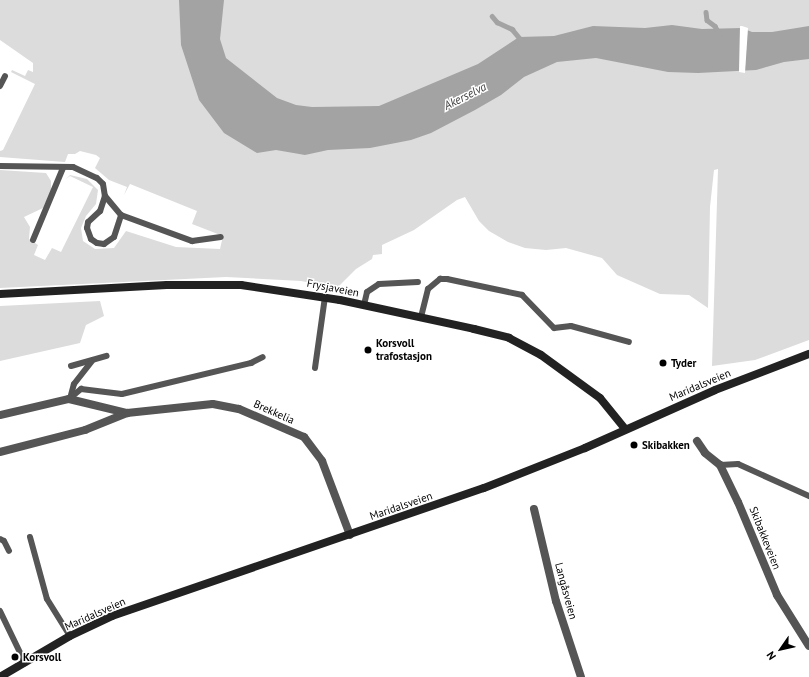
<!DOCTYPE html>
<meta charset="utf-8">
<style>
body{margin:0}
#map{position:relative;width:809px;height:677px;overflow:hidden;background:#fff;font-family:"PT Sans",sans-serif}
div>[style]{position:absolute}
.green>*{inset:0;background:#dcdcdc}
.water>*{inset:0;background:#a3a3a3}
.pier>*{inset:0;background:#fff}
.stream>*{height:4.5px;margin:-2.25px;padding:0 2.25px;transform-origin:2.25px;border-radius:2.25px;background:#a3a3a3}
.lane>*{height:6px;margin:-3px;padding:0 3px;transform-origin:3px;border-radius:3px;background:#555}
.street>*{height:8px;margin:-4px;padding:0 4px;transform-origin:4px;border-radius:4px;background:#555}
.secondary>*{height:8px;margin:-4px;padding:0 4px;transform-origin:4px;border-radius:4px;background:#222}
.dots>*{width:11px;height:11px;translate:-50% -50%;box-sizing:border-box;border:2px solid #fff;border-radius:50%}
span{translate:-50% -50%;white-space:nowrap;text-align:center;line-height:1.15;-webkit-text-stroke:3px #fff;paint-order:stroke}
.street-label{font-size:11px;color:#000}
.poi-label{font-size:11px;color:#000;font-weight:700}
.left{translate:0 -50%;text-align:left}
.water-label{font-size:12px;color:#444;font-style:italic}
.north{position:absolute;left:761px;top:629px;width:40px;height:40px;-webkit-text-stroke:3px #fff;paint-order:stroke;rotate:236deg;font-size:11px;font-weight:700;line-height:16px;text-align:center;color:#000}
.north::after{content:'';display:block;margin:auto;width:14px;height:18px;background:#000;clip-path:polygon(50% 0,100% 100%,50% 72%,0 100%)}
</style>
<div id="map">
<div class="green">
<i style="clip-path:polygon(0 0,809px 0,809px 340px,755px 360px,712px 366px,718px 169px,714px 170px,710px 207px,708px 308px,689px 295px,660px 294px,617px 275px,602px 258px,566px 248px,546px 250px,525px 248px,508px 242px,489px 231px,479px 221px,465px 197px,457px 200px,414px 230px,382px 245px,382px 254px,373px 255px,372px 259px,356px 269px,337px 288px,301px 281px,226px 277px,0 288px,0 170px,46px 173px,51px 181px,51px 191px,43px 208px,24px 217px,30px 227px,29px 239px,38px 245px,34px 255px,45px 260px,52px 248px,61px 252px,93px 187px,70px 176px,66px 179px,70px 175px,87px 179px,98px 190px,96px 204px,86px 216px,81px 228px,83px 241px,95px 249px,114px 248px,126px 231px,176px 247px,220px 249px,223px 236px,192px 224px,197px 211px,130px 184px,124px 195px,127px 187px,109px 180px,95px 168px,100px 158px,96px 155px,80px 151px,75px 154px,68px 154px,65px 162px,0 157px,0 151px,3px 150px,35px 84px,11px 72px,12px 70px,25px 76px,28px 70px,33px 72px,33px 63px,0 40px)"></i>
<i style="clip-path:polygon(100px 301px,104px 316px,86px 325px,80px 343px,0 361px,0 306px)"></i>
</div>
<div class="water">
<i style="clip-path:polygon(179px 0,224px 0,220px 39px,226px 58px,277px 98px,296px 105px,312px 107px,379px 106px,478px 64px,519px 37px,554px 36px,593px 26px,645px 28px,672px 25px,702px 29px,742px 28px,752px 32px,772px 32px,809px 26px,809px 59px,784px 62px,756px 70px,698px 73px,668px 72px,596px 58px,557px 62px,524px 77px,501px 95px,475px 110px,431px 133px,411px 140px,370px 148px,328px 150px,305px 155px,276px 150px,257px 153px,224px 133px,199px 100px,181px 45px)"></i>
</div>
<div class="pier">
<i style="clip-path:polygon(740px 26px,742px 26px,748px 28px,745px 73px,739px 72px)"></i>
</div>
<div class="stream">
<i style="left:706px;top:12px;width:8px;rotate:83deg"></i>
<i style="left:707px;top:20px;width:10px;rotate:37deg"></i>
<i style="left:715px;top:26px;width:10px;rotate:61deg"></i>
<i style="left:492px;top:16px;width:8px;rotate:50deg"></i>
<i style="left:497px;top:22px;width:17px;rotate:25deg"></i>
<i style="left:512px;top:29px;width:16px;rotate:50deg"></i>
</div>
<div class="lane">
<i style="left:0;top:86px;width:11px;rotate:-63deg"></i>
<i style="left:0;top:166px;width:73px;rotate:0.8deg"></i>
<i style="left:73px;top:167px;width:26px;rotate:25deg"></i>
<i style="left:97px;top:178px;width:8px;rotate:45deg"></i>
<i style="left:103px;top:184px;width:12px;rotate:81deg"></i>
<i style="left:105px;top:196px;width:16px;rotate:108deg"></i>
<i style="left:100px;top:211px;width:16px;rotate:137deg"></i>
<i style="left:88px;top:222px;width:6px;rotate:99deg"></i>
<i style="left:87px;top:228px;width:12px;rotate:70deg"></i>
<i style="left:91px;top:239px;width:7px;rotate:34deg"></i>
<i style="left:97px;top:243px;width:7px;rotate:8deg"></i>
<i style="left:104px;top:244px;width:12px;rotate:-35deg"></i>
<i style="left:114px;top:237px;width:23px;rotate:-72deg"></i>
<i style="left:121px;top:215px;width:76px;rotate:20.1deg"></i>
<i style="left:192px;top:241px;width:29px;rotate:-8deg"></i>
<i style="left:105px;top:196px;width:25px;rotate:50deg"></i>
<i style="left:33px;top:240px;width:78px;rotate:-67.4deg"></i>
<i style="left:364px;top:305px;width:13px;rotate:-77deg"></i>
<i style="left:367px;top:292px;width:14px;rotate:-34deg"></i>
<i style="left:379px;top:284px;width:39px;rotate:-3deg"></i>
<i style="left:421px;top:317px;width:29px;rotate:-76deg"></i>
<i style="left:428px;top:289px;width:16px;rotate:-40deg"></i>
<i style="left:440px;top:279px;width:7px"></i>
<i style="left:447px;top:279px;width:77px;rotate:12deg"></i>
<i style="left:522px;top:295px;width:46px;rotate:45.9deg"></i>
<i style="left:554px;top:328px;width:17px;rotate:-7deg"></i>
<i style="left:571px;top:326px;width:60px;rotate:15.4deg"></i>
<i style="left:71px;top:366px;width:37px;rotate:-16deg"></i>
<i style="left:315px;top:368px;width:72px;rotate:-82deg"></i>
<i style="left:71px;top:395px;width:11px;rotate:-75deg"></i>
<i style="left:74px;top:384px;width:29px;rotate:-52deg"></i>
<i style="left:69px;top:399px;width:16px;rotate:-40deg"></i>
<i style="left:81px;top:389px;width:41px;rotate:7deg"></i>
<i style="left:122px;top:394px;width:133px;rotate:-13.5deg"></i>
<i style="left:251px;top:363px;width:13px;rotate:-27deg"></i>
<i style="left:720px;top:465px;width:18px;rotate:-3deg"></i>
<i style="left:738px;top:464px;width:78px;rotate:24.3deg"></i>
<i style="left:30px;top:537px;width:64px;rotate:74.7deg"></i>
<i style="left:47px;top:599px;width:44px;rotate:58.1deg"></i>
<i style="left:0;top:539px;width:4px;rotate:27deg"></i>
<i style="left:4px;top:541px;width:11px;rotate:63deg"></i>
<i style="left:0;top:611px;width:58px;rotate:64.3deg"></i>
</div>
<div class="street">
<i style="left:127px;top:413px;width:86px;rotate:-6deg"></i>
<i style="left:213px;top:404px;width:26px;rotate:11deg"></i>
<i style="left:239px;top:409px;width:71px;rotate:23.3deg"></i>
<i style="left:304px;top:437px;width:30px;rotate:53deg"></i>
<i style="left:322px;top:461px;width:79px;rotate:69.3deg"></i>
<i style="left:0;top:415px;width:71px;rotate:-13.1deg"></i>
<i style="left:69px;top:399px;width:60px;rotate:13.6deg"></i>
<i style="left:127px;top:413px;width:45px;rotate:158deg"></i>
<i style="left:85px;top:430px;width:88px;rotate:165.5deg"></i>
<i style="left:697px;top:441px;width:14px;rotate:56deg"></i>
<i style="left:705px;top:453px;width:19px;rotate:39deg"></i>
<i style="left:720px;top:465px;width:41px;rotate:64.1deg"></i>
<i style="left:738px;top:502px;width:101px;rotate:67.2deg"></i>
<i style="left:777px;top:595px;width:60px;rotate:57.9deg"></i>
<i style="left:534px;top:509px;width:95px;rotate:76.6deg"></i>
<i style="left:556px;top:601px;width:80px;rotate:71.8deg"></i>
</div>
<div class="secondary">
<i style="left:0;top:294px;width:167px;rotate:-3.1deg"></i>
<i style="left:167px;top:285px;width:74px"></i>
<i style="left:241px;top:285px;width:100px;rotate:8.6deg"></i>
<i style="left:340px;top:300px;width:137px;rotate:12.2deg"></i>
<i style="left:474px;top:329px;width:36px;rotate:14deg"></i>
<i style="left:509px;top:338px;width:36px;rotate:28deg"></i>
<i style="left:541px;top:355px;width:73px;rotate:36.1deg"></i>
<i style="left:600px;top:398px;width:40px;rotate:51deg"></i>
<i style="left:0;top:677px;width:81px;rotate:-30.4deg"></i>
<i style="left:70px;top:636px;width:47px;rotate:-25.5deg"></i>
<i style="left:112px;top:616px;width:393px;rotate:-19deg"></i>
<i style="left:484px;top:488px;width:109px;rotate:-21.6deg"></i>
<i style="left:585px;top:448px;width:142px;rotate:-24deg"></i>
<i style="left:715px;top:390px;width:101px;rotate:-21deg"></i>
</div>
<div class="dots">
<i style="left:368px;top:350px;background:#000"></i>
<i style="left:663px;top:363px;background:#000"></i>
<i style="left:634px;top:445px;background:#000"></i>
<i style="left:15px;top:657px;background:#000"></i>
</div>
<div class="street-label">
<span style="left:333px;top:288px;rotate:11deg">Frysjaveien</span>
<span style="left:700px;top:385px;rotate:-23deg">Maridalsveien</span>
<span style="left:274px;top:412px;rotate:24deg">Brekkelia</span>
<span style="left:401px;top:506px;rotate:-19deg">Maridalsveien</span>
<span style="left:765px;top:538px;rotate:68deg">Skibakkeveien</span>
<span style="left:566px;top:591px;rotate:75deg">Langåsveien</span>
<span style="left:95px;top:614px;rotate:-24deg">Maridalsveien</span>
</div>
<div class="poi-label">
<span class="left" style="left:376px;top:350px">Korsvoll<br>trafostasjon</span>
<span class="left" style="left:671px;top:363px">Tyder</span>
<span class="left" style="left:642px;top:445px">Skibakken</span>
<span class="left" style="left:23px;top:657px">Korsvoll</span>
</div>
<div class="water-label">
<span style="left:465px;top:96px;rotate:-27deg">Akerselva</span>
</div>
<div class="north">N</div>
</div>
